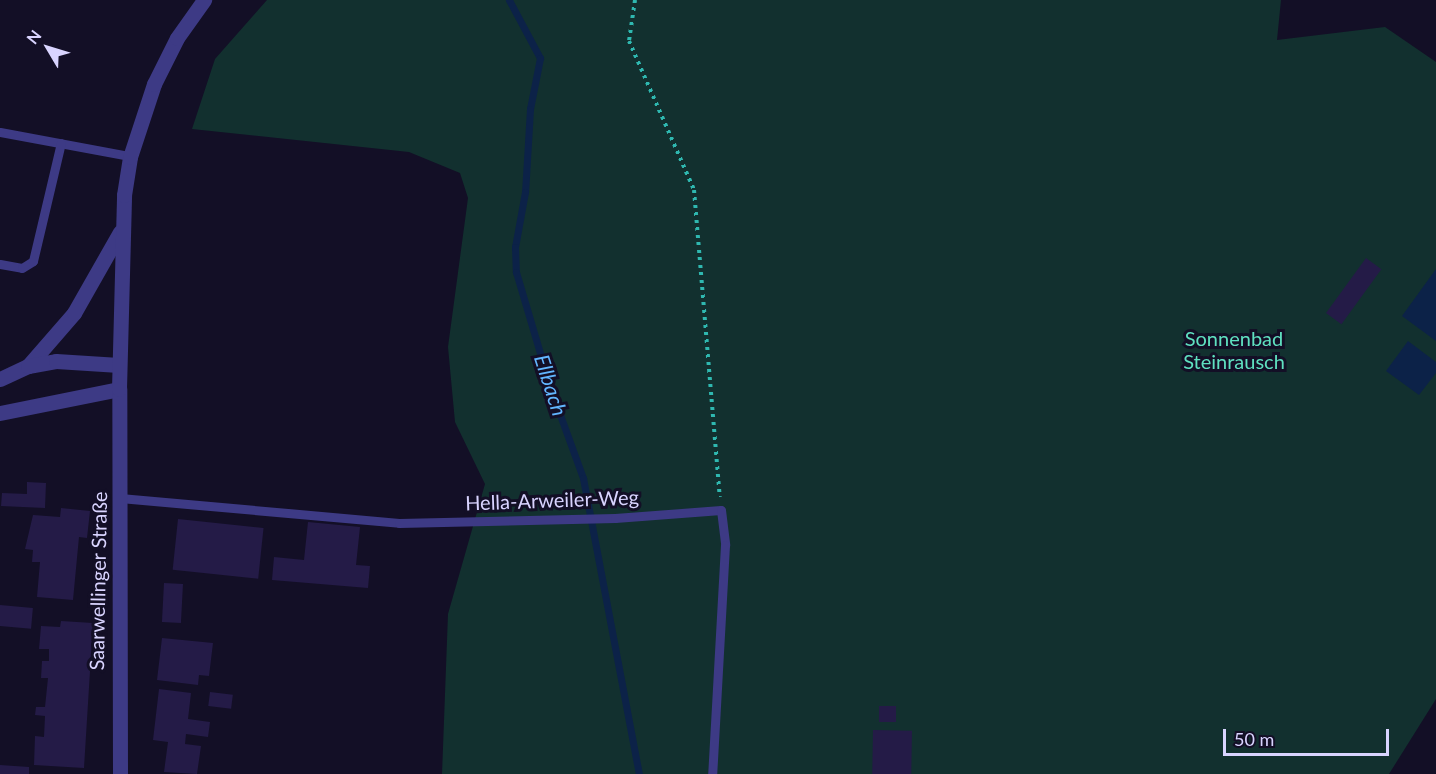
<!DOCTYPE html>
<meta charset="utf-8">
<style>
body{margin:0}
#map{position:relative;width:1436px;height:774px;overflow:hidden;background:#130f26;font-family:Lato,sans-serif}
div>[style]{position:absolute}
.green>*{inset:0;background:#12302f}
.water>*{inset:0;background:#0c2248}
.stream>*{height:7px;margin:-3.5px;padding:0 3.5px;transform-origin:3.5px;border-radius:3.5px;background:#0c2248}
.building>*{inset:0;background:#241b47;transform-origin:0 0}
.path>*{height:4px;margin-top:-2px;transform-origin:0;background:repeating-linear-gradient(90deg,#2fb8b0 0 3px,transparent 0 7.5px)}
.service>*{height:9px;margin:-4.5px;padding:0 4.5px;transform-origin:4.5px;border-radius:4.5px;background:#3d3a85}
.tertiary>*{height:15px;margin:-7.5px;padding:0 7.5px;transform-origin:7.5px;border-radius:7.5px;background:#3d3a85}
span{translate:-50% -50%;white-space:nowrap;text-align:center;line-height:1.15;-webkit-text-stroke:6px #130f26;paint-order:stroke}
.park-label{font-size:20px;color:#5fe0c0}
.street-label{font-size:20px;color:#d9d4ff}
.water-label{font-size:21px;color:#62b6ff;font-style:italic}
.north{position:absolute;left:18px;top:18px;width:60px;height:60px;-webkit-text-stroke:4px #130f26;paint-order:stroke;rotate:308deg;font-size:16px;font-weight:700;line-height:24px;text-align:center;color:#d9d4ff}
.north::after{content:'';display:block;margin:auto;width:21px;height:27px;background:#d9d4ff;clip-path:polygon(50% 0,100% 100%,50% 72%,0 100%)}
.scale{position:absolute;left:1223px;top:729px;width:166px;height:27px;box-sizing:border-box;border:3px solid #d9d4ff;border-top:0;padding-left:8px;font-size:18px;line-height:21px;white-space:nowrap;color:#d9d4ff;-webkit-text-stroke:4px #130f26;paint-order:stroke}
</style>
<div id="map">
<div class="green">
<i style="clip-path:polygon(267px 0,1281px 0,1277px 40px,1385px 27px,1436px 62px,1436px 699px,1389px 774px,442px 774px,448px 614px,485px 484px,455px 422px,448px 347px,468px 198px,460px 173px,409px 152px,192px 129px,215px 59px)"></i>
</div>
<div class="water">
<i style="clip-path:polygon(1436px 269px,1436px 341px,1402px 316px)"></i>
<i style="clip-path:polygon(1408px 341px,1436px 362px,1436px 373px,1419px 395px,1386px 371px)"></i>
</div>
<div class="stream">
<i style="left:509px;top:0;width:66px;rotate:61.9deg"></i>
<i style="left:540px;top:58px;width:52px;rotate:101.1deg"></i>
<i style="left:530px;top:109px;width:83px;rotate:93.4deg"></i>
<i style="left:525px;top:192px;width:56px;rotate:100.3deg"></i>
<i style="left:515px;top:247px;width:25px;rotate:88deg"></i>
<i style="left:516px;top:272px;width:123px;rotate:73.5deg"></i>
<i style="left:551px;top:390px;width:94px;rotate:70deg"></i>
<i style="left:583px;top:478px;width:301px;rotate:79.3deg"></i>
</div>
<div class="building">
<i style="left:1366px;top:258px;width:19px;height:68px;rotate:36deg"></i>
<i style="clip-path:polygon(27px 482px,46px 483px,45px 508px,1px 506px,2px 493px,27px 494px)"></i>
<i style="clip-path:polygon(61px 508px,90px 511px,87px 538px,79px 537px,73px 600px,37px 597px,40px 562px,32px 562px,33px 550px,25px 549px,33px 515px,60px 517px)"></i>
<i style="left:178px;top:519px;width:86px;height:51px;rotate:6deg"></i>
<i style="clip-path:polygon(308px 522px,360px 527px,356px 565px,370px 566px,368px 588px,272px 580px,274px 557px,304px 560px)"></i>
<i style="left:164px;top:583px;width:19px;height:39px;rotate:3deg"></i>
<i style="left:0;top:605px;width:33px;height:21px;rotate:5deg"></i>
<i style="clip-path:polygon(61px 621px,93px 623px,84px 768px,34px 765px,35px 736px,44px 737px,45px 716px,35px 715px,36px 707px,45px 707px,48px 678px,41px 678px,42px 661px,49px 661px,49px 649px,39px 649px,41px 626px,60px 627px)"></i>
<i style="clip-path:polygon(162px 638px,213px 643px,209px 676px,199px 675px,198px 685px,157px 680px)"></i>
<i style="clip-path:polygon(159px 689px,191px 693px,188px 719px,210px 722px,208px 737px,186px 734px,185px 744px,201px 746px,197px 774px,164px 772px,168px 742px,153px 740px)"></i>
<i style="left:210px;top:692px;width:23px;height:14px;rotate:7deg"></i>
<i style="left:896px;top:706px;width:16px;height:17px;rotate:90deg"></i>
<i style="left:873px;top:730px;width:39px;height:44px;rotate:1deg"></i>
<i style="clip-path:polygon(0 765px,29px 767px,29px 774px,0 774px)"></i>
</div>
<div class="path">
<i style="left:635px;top:0;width:41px;rotate:98.3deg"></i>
<i style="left:629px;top:41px;width:163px;rotate:66.4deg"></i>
<i style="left:694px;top:190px;width:308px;rotate:85.2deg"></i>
</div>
<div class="service">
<i style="left:0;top:132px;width:132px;rotate:10.5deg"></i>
<i style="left:0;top:264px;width:22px;rotate:10deg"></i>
<i style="left:22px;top:268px;width:13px;rotate:-32deg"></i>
<i style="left:33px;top:261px;width:121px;rotate:-76.7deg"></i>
<i style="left:120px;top:498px;width:280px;rotate:5.1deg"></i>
<i style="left:399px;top:523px;width:216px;rotate:-1.3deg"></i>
<i style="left:615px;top:518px;width:106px;rotate:-4.3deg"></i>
<i style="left:721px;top:510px;width:35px;rotate:83deg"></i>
<i style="left:725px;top:545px;width:229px;rotate:93.2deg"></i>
</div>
<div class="tertiary">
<i style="left:28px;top:366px;width:70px;rotate:-49deg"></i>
<i style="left:74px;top:313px;width:93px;rotate:-60.4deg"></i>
<i style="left:0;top:379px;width:31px;rotate:-25deg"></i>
<i style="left:28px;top:366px;width:28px;rotate:-10deg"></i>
<i style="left:56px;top:361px;width:63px;rotate:3.6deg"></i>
<i style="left:0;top:413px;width:121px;rotate:-11.4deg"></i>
<i style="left:120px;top:774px;width:385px;rotate:-90.1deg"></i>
<i style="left:119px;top:389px;width:194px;rotate:-88.5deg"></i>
<i style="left:124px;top:195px;width:38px;rotate:-81deg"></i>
<i style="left:130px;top:157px;width:77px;rotate:-71.8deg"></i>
<i style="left:154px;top:84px;width:51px;rotate:-63.4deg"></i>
<i style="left:177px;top:38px;width:47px;rotate:-54.6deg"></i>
</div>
<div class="park-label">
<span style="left:1234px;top:350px">Sonnenbad<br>Steinrausch</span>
</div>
<div class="street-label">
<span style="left:552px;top:500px;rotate:-2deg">Hella-Arweiler-Weg</span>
<span style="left:98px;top:581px;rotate:-89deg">Saarwellinger Straße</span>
</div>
<div class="water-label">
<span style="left:551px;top:385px;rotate:72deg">Ellbach</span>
</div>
<div class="north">N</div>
<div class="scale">50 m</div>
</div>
